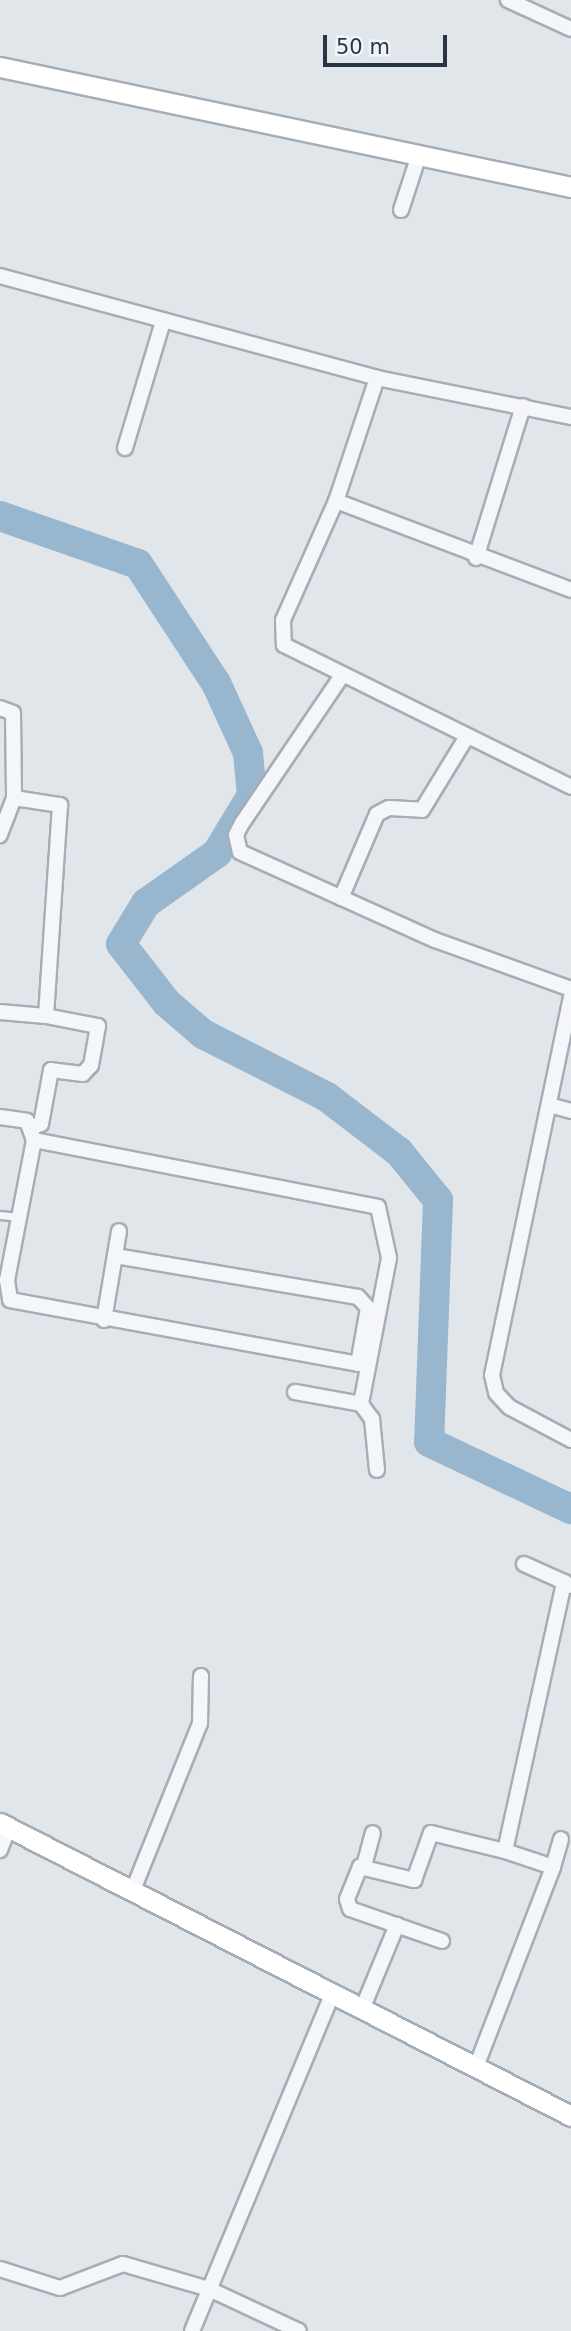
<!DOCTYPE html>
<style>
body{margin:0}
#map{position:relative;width:571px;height:2331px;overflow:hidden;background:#e1e6eb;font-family:"DejaVu Sans",sans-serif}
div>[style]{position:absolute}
.river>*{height:30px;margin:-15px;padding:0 15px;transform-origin:15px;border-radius:15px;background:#98b7cf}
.roads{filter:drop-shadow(2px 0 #a5adb6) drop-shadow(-2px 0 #a5adb6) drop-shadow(0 2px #a5adb6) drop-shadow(0 -2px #a5adb6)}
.lane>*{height:7px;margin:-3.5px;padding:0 3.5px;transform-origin:3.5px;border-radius:3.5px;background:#f4f6f9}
.street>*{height:14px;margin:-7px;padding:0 7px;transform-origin:7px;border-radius:7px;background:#f4f6f9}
.secondary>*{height:19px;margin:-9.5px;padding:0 9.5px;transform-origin:9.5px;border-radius:9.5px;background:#fff}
span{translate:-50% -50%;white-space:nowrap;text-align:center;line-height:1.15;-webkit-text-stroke:7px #f1f5f8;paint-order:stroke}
.scale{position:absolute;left:323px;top:35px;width:124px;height:32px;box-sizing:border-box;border:4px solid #273545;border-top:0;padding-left:9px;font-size:21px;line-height:24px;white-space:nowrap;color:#273545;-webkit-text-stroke:5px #f1f5f8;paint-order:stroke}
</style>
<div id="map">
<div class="river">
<i style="left:0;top:516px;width:146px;rotate:19.2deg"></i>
<i style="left:138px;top:564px;width:142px;rotate:56.8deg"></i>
<i style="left:216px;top:683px;width:77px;rotate:65.4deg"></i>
<i style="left:248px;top:753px;width:42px;rotate:84.6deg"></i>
<i style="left:252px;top:795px;width:68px;rotate:121.1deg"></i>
<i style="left:217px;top:853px;width:87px;rotate:144.8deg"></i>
<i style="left:146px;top:903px;width:48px;rotate:121.4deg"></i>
<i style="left:121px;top:944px;width:75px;rotate:52.1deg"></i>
<i style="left:167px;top:1003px;width:48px;rotate:40.7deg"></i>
<i style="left:203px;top:1034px;width:139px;rotate:26.9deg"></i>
<i style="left:327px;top:1097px;width:91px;rotate:37.4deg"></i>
<i style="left:399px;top:1152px;width:62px;rotate:50.9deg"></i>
<i style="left:438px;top:1200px;width:242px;rotate:92.1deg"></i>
<i style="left:429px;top:1442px;width:157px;rotate:25.3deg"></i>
</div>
<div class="roads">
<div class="lane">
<i style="left:0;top:1215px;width:19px;rotate:6deg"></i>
</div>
<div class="street">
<i style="left:508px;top:0;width:69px;rotate:24.7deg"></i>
<i style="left:401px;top:210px;width:58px;rotate:-71.9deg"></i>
<i style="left:0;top:276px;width:391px;rotate:15.1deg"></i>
<i style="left:377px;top:378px;width:198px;rotate:11.4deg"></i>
<i style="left:377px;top:378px;width:130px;rotate:108.4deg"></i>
<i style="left:336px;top:501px;width:130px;rotate:114deg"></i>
<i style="left:283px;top:620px;width:25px;rotate:88deg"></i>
<i style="left:284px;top:645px;width:320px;rotate:26.3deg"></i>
<i style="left:125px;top:448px;width:133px;rotate:-73.3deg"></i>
<i style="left:336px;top:501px;width:251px;rotate:20.7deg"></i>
<i style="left:476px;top:558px;width:159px;rotate:-72.8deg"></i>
<i style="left:341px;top:677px;width:176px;rotate:124.1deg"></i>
<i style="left:242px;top:823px;width:13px;rotate:117deg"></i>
<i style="left:236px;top:835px;width:17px;rotate:77deg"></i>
<i style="left:240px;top:852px;width:214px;rotate:24.3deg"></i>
<i style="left:435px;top:940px;width:145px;rotate:19.8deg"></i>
<i style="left:0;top:708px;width:14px;rotate:21deg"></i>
<i style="left:13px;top:713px;width:85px;rotate:89.3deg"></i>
<i style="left:14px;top:798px;width:40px;rotate:111deg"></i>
<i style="left:14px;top:798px;width:47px;rotate:8.7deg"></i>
<i style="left:60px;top:805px;width:211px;rotate:93.8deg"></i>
<i style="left:46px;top:1016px;width:53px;rotate:10.9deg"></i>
<i style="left:98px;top:1026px;width:40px;rotate:100deg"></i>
<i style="left:91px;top:1065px;width:12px;rotate:132deg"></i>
<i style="left:83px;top:1074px;width:32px;rotate:-173deg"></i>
<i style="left:51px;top:1070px;width:55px;rotate:100.5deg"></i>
<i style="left:41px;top:1124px;width:9px;rotate:159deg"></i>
<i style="left:341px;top:898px;width:91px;rotate:-66.8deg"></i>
<i style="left:377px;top:814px;width:13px;rotate:-27deg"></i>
<i style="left:389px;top:808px;width:33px;rotate:3deg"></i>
<i style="left:422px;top:810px;width:84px;rotate:-58.6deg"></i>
<i style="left:571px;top:997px;width:386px;rotate:101.8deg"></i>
<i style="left:492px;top:1375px;width:18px;rotate:77deg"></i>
<i style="left:496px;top:1393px;width:19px;rotate:47deg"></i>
<i style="left:509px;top:1407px;width:70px;rotate:28deg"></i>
<i style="left:0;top:1012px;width:46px;rotate:5deg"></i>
<i style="left:549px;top:1105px;width:23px;rotate:15deg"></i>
<i style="left:0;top:1117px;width:27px;rotate:8deg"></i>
<i style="left:27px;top:1121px;width:20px;rotate:70deg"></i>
<i style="left:34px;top:1140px;width:350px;rotate:11deg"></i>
<i style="left:378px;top:1207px;width:52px;rotate:77.8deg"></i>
<i style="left:389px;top:1258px;width:149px;rotate:100.9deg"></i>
<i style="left:361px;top:1404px;width:19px;rotate:54deg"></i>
<i style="left:372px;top:1419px;width:51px;rotate:84.4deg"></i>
<i style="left:34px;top:1140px;width:143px;rotate:100.9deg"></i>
<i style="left:7px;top:1280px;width:20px;rotate:81deg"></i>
<i style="left:10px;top:1300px;width:354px;rotate:10.4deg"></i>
<i style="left:358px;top:1364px;width:57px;rotate:-79.9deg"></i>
<i style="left:368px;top:1308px;width:15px;rotate:-132deg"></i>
<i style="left:358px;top:1297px;width:246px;rotate:-170.4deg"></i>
<i style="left:104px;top:1320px;width:90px;rotate:-80.4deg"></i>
<i style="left:295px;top:1392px;width:67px;rotate:10.3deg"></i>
<i style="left:524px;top:1564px;width:44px;rotate:24.2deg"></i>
<i style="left:0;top:1850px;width:25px;rotate:-69deg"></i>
<i style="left:364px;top:1866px;width:34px;rotate:-75deg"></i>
<i style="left:553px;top:1867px;width:29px;rotate:-74deg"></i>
<i style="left:133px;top:1890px;width:180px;rotate:-68.1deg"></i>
<i style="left:200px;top:1723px;width:47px;rotate:-88.8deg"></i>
<i style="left:442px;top:1941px;width:97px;rotate:-160.8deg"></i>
<i style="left:350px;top:1909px;width:10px;rotate:-107deg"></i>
<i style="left:347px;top:1899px;width:35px;rotate:-68deg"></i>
<i style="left:360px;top:1867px;width:56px;rotate:13.5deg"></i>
<i style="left:414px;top:1880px;width:50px;rotate:-70.1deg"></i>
<i style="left:431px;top:1833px;width:76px;rotate:13.7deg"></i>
<i style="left:363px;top:2007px;width:89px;rotate:-67.5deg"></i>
<i style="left:476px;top:2067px;width:214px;rotate:-68.9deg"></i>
<i style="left:553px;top:1867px;width:51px;rotate:-161.6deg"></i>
<i style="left:505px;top:1851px;width:275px;rotate:-77.6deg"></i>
<i style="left:564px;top:1582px;width:8px;rotate:30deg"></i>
<i style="left:0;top:2269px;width:63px;rotate:17.6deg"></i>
<i style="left:60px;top:2288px;width:67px;rotate:-20.9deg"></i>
<i style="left:123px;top:2264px;width:90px;rotate:16.2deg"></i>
<i style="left:209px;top:2289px;width:99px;rotate:25deg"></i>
<i style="left:192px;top:2331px;width:366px;rotate:-67.4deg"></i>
</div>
<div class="secondary">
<i style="left:0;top:67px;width:583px;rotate:11.87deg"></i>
<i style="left:0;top:1823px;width:642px;rotate:27.16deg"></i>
</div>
</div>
<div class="scale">50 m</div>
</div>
